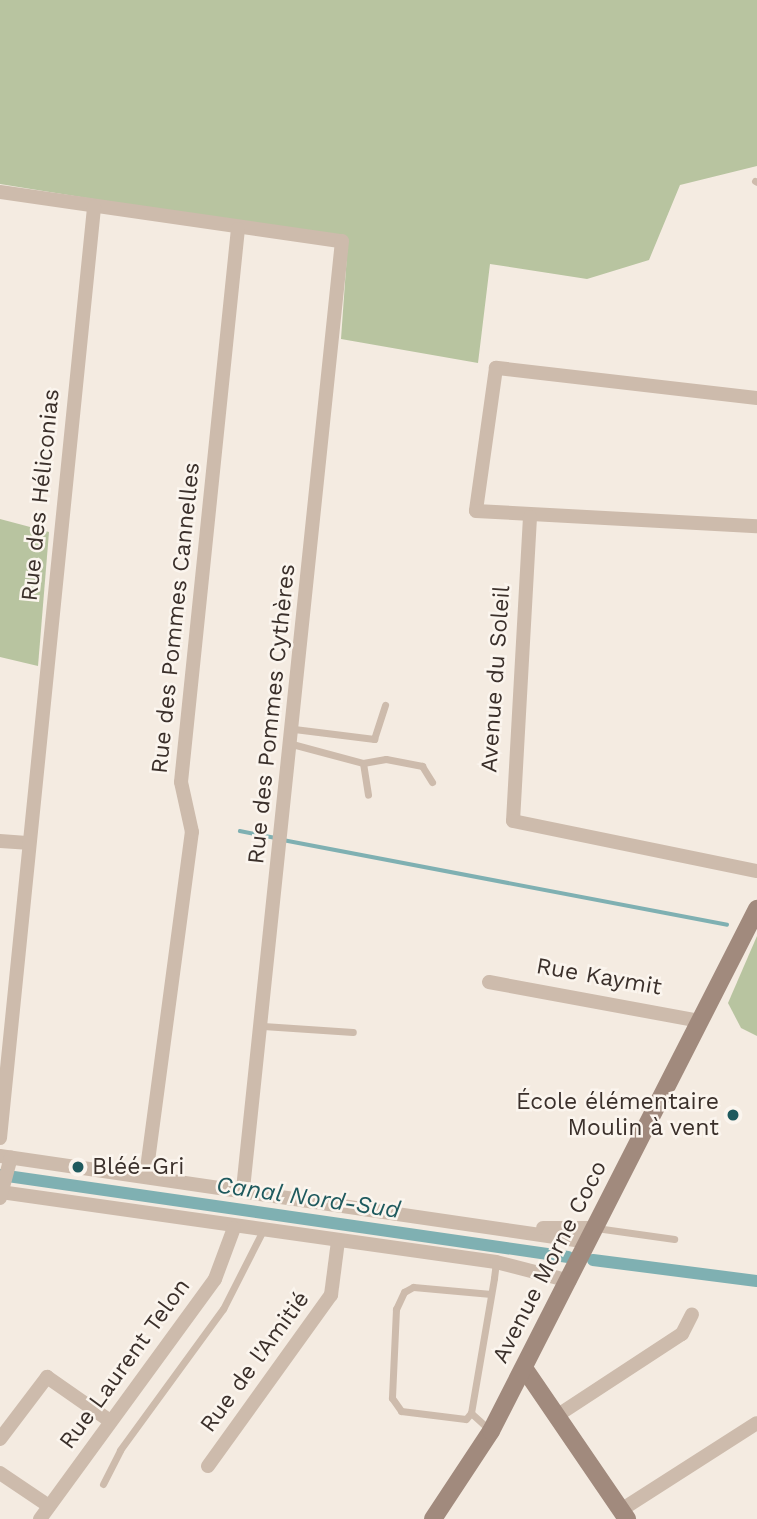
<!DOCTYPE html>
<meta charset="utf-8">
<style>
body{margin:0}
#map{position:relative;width:757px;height:1519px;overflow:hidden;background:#f4ebe1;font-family:"Work Sans",sans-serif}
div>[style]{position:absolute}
.green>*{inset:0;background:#b8c4a0}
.stream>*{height:3.5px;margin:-1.75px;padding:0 1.75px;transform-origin:1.75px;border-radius:1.75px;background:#7fb0b2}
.canal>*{height:12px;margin:-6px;padding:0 6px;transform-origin:6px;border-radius:6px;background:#7fb0b2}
.lane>*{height:7px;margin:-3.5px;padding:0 3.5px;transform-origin:3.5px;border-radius:3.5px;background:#cdbbac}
.street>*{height:14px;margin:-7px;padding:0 7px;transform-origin:7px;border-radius:7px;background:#cdbbac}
.secondary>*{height:18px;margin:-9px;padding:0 9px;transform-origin:9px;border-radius:9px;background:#a18a7d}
.dots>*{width:19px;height:19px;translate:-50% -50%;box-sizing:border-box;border:4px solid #fbf5ee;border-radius:50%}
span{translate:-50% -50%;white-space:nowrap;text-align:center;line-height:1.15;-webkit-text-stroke:5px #fbf5ee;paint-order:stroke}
.street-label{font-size:23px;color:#3b302b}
.poi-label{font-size:23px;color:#3b302b}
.right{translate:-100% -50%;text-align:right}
.left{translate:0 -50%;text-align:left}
.water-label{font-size:24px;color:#1f5a5e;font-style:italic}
</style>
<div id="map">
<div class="green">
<i style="clip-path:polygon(0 0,757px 0,757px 166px,680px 185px,649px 260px,587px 279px,490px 264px,478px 363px,341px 339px,348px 240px,0 184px)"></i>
<i style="clip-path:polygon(0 519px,49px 532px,38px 666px,0 657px)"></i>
<i style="clip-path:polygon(757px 936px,757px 1036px,741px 1028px,728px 1003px)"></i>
</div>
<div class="stream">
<i style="left:240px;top:831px;width:36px;rotate:11deg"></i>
<i style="left:283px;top:840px;width:452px;rotate:10.8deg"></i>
</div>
<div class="canal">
<i style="left:0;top:1175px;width:574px;rotate:8.21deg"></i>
<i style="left:593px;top:1260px;width:165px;rotate:7.3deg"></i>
</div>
<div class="lane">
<i style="left:755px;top:181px;width:2px;rotate:27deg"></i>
<i style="left:294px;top:729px;width:81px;rotate:7.1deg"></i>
<i style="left:374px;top:739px;width:36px;rotate:-72deg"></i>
<i style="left:292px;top:744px;width:73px;rotate:15deg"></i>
<i style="left:363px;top:763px;width:32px;rotate:81deg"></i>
<i style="left:363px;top:763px;width:23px;rotate:-10deg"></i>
<i style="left:386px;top:759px;width:37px;rotate:11deg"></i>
<i style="left:422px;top:766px;width:19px;rotate:58deg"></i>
<i style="left:263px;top:1026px;width:90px;rotate:3.8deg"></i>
<i style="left:596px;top:1228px;width:79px;rotate:8deg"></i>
<i style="left:491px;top:1294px;width:78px;rotate:-174.9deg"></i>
<i style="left:413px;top:1287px;width:10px;rotate:151deg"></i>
<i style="left:404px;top:1292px;width:19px;rotate:115deg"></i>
<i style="left:396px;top:1309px;width:89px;rotate:92.6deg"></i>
<i style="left:392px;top:1398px;width:16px;rotate:55deg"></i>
<i style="left:401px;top:1411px;width:65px;rotate:7deg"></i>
<i style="left:466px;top:1419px;width:8px;rotate:-50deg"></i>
<i style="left:471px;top:1413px;width:137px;rotate:-80.3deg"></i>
<i style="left:494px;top:1278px;width:16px;rotate:-83deg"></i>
<i style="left:471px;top:1413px;width:27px;rotate:42deg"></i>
<i style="left:103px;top:1484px;width:38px;rotate:-63deg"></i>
<i style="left:120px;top:1450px;width:175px;rotate:-53.9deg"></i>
<i style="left:223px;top:1309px;width:86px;rotate:-63.1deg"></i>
</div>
<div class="street">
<i style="left:0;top:192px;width:345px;rotate:8.2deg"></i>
<i style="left:342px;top:241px;width:954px;rotate:95.96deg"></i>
<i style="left:757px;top:398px;width:263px;rotate:-173.4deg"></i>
<i style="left:496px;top:368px;width:144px;rotate:98deg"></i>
<i style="left:476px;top:511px;width:281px;rotate:3.1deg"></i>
<i style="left:530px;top:517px;width:304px;rotate:93.2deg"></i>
<i style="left:513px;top:821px;width:249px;rotate:11.6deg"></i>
<i style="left:0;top:841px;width:27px;rotate:4deg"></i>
<i style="left:489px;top:982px;width:215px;rotate:10.5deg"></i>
<i style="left:0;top:1138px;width:936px;rotate:-84.23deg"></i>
<i style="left:0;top:1156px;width:595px;rotate:8.31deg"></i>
<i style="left:146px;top:1176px;width:347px;rotate:-82.4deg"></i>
<i style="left:192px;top:832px;width:51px;rotate:-102.4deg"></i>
<i style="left:181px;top:782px;width:556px;rotate:-84.12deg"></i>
<i style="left:0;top:1192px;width:501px;rotate:8.03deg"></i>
<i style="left:496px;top:1262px;width:76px;rotate:14.4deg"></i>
<i style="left:0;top:1198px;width:42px;rotate:-75deg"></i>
<i style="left:543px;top:1228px;width:53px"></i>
<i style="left:558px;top:1415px;width:148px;rotate:-33.2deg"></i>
<i style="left:682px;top:1334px;width:22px;rotate:-63deg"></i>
<i style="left:0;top:1439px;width:78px;rotate:-52.8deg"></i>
<i style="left:47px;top:1377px;width:77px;rotate:34.9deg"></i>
<i style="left:208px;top:1466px;width:211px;rotate:-54.3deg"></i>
<i style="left:331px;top:1295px;width:54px;rotate:-82.6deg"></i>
<i style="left:0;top:1473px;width:59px;rotate:34deg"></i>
<i style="left:621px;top:1510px;width:161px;rotate:-32.6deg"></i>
<i style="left:40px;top:1519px;width:297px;rotate:-53.9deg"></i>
<i style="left:215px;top:1279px;width:54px;rotate:-69.6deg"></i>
</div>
<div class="secondary">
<i style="left:524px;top:1368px;width:183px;rotate:55.7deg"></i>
<i style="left:433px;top:1519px;width:105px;rotate:-56.6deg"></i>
<i style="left:491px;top:1431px;width:586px;rotate:-63deg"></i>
</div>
<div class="dots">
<i style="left:733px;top:1115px;background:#1f5a5e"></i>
<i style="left:78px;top:1167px;background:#1f5a5e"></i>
</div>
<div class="street-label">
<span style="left:41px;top:495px;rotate:-84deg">Rue des Héliconias</span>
<span style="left:176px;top:618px;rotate:-84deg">Rue des Pommes Cannelles</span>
<span style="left:496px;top:679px;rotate:-86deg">Avenue du Soleil</span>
<span style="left:272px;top:714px;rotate:-84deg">Rue des Pommes Cythères</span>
<span style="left:599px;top:977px;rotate:10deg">Rue Kaymit</span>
<span style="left:550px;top:1262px;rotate:-63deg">Avenue Morne Coco</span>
<span style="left:255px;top:1362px;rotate:-54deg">Rue de l'Amitié</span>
<span style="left:125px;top:1364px;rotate:-54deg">Rue Laurent Telon</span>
</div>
<div class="poi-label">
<span class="right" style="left:719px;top:1115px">École élémentaire<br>Moulin à vent</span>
<span class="left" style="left:92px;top:1167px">Bléé-Gri</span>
</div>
<div class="water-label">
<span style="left:308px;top:1198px;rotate:8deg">Canal Nord-Sud</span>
</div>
</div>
